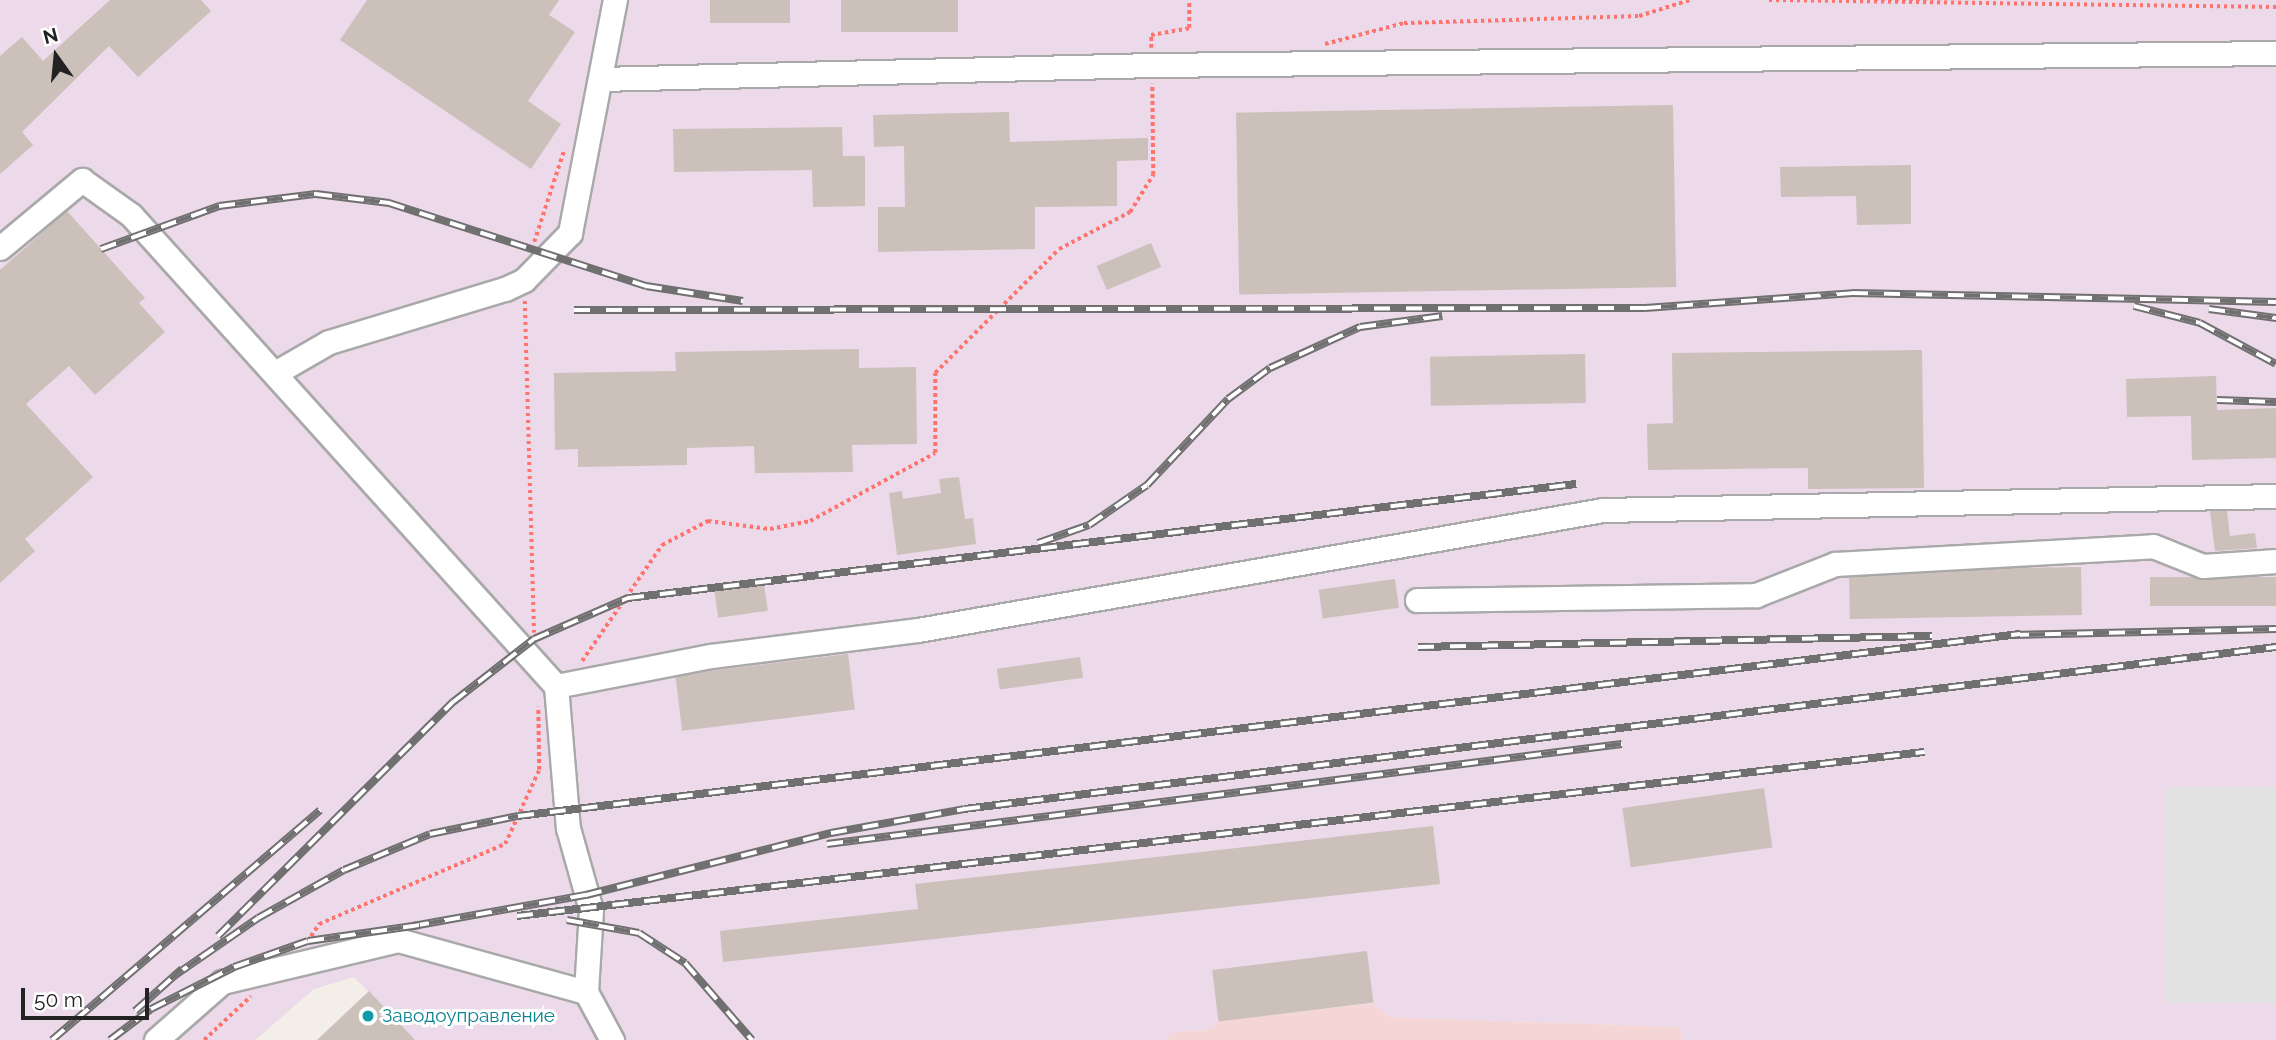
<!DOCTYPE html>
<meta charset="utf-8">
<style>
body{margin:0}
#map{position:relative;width:2276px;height:1040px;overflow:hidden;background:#f3eee8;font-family:Raleway,sans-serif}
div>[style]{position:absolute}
.commercial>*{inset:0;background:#f4d6d7}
.industrial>*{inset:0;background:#ecd9ea}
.parking>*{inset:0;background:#e2e2e2;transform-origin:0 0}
.building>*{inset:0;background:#cbc0ba;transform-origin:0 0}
.path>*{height:3.5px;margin-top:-1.75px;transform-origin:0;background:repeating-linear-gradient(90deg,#ff736c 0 3.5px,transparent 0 7px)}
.roads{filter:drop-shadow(2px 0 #a9a9a9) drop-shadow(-2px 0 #a9a9a9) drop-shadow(0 2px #a9a9a9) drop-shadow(0 -2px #a9a9a9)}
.minor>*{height:23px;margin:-11.5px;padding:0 11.5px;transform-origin:11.5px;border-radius:11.5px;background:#fff}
.rail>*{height:8px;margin-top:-4px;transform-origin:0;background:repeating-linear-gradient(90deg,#fff 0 16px,#707070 0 32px);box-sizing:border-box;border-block:2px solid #707070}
.dots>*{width:19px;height:19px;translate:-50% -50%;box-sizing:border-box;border:4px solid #fff;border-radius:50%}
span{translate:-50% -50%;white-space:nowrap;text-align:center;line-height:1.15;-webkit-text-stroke:6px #fff;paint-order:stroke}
.culture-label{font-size:19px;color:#0d838f}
.left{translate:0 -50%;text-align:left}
.north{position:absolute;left:21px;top:21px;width:70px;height:70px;-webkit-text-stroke:5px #fff;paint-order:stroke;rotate:345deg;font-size:19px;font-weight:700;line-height:28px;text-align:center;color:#222}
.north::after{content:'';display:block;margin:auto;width:24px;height:32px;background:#222;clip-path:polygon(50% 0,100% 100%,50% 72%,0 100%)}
.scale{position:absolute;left:21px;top:988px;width:128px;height:32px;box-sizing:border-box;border:4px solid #222;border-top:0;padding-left:9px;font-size:21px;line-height:24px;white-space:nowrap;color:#222;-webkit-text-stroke:5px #fff;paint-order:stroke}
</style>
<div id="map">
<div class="commercial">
<i style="clip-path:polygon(1373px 1003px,1390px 1017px,1680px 1027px,1683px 1040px,1166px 1040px,1171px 1032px,1211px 1029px,1217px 1021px)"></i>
</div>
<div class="industrial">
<i style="clip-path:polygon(0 0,2276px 0,2276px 1040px,1683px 1040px,1680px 1027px,1390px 1017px,1373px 1003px,1217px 1021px,1211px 1029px,1172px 1032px,1166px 1040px,415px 1040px,354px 977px,314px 989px,255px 1040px,0 1040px)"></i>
</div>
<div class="parking">
<i style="left:2276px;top:787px;width:216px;height:111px;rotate:90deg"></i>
</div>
<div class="building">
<i style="clip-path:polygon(110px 0,201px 0,211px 11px,138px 77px,109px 46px,22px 132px,33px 145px,0 174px,0 56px,22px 37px,43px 61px)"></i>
<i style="clip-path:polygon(367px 0,559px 0,549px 15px,575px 32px,528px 101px,561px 124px,531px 169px,340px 40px)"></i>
<i style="left:710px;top:0;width:80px;height:23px"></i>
<i style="left:841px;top:0;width:117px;height:32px"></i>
<i style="left:1673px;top:105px;width:182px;height:437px;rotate:89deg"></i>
<i style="clip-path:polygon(1009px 112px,1010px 142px,1148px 138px,1148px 160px,1117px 161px,1117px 206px,1035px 207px,1035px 249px,878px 252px,878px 207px,905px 207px,904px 146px,874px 147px,873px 115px)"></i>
<i style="clip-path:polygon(842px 127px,843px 156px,865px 156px,865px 206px,813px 207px,812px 170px,674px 172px,673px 129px)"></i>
<i style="clip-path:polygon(1911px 165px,1911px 224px,1857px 225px,1856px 196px,1781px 197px,1780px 167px)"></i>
<i style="clip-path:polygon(67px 211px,145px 298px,139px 303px,165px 332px,95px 395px,69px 366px,26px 404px,93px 477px,25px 539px,35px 551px,0 583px,0 270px)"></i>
<i style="left:1151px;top:243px;width:26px;height:59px;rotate:67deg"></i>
<i style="clip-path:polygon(859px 349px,859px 368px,916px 367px,917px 444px,852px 445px,853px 472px,755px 473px,754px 446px,687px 448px,687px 465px,578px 467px,578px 449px,555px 450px,554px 373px,676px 371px,675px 352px)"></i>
<i style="clip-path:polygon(1922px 350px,1924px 488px,1808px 489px,1808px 468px,1648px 470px,1647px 424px,1673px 423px,1672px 353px)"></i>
<i style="left:1585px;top:354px;width:49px;height:155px;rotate:89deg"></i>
<i style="clip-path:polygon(2216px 376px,2217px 410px,2276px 408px,2276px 458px,2192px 460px,2191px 416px,2127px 417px,2126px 379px)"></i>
<i style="clip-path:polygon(959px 477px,965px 519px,973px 518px,976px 544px,897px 555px,889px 493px,902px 491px,903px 499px,941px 493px,939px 479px)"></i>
<i style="clip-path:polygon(2210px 511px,2227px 511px,2230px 536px,2255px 533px,2257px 548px,2215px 551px)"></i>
<i style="left:2081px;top:567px;width:48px;height:232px;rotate:89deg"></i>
<i style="left:2276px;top:577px;width:29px;height:126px;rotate:90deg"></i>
<i style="left:1395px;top:579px;width:29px;height:77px;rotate:82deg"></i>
<i style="left:764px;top:584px;width:27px;height:50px;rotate:82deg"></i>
<i style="left:848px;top:654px;width:56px;height:174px;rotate:83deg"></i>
<i style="left:1080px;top:657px;width:21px;height:84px;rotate:82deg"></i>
<i style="left:1764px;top:788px;width:60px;height:143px;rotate:82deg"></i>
<i style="clip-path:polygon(1433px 826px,1440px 884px,723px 962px,720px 931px,918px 909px,915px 884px)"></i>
<i style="left:1367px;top:951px;width:52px;height:156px;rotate:83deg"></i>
<i style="clip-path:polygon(369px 991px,415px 1040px,317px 1040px)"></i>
</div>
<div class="path">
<i style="left:1769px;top:0;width:507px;rotate:0.79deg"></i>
<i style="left:1325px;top:44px;width:82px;rotate:-14.9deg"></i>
<i style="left:1404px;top:23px;width:235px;rotate:-1.7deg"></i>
<i style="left:1639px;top:16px;width:53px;rotate:-17.4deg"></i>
<i style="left:1151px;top:48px;width:13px;rotate:-90deg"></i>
<i style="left:1151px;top:35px;width:39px;rotate:-10deg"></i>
<i style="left:1189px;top:28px;width:28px;rotate:-90deg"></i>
<i style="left:534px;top:242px;width:97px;rotate:-71.9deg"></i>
<i style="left:525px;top:301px;width:332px;rotate:88.4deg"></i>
<i style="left:582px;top:661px;width:141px;rotate:-55.4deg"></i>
<i style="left:662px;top:545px;width:52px;rotate:-27.6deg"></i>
<i style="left:708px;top:521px;width:63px;rotate:7.4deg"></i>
<i style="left:770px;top:529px;width:41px;rotate:-11.3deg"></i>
<i style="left:810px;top:521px;width:142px;rotate:-28.5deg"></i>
<i style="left:935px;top:453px;width:80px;rotate:-90deg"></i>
<i style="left:935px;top:373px;width:175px;rotate:-45deg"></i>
<i style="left:1059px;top:249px;width:80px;rotate:-27.5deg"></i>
<i style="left:1130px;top:212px;width:44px;rotate:-58.1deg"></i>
<i style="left:1153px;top:175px;width:91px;rotate:-90.6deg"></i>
<i style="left:307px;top:942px;width:22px;rotate:-56deg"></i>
<i style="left:319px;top:924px;width:202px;rotate:-23.3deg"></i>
<i style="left:505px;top:844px;width:81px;rotate:-65.3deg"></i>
<i style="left:539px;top:770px;width:63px;rotate:-90.9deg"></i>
<i style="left:204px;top:1040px;width:64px;rotate:-43.1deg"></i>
</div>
<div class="roads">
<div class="minor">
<i style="left:600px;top:79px;width:552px;rotate:-1.45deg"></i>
<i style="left:1152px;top:65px;width:1124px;rotate:-0.61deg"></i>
<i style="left:0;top:248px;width:107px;rotate:-39.7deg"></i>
<i style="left:82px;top:180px;width:60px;rotate:35.5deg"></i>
<i style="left:131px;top:215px;width:634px;rotate:47.94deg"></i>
<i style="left:556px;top:686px;width:143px;rotate:85.2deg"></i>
<i style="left:568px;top:828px;width:85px;rotate:74.3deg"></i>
<i style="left:591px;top:910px;width:82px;rotate:93.5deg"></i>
<i style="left:586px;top:992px;width:55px;rotate:61.6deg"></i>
<i style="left:275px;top:373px;width:62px;rotate:-29.9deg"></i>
<i style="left:329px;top:342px;width:184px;rotate:-16.8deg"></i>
<i style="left:505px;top:289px;width:21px;rotate:-25deg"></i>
<i style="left:524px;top:280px;width:66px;rotate:-45.6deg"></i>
<i style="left:570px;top:233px;width:237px;rotate:-79.1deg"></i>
<i style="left:1417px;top:600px;width:339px;rotate:-0.8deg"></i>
<i style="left:1756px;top:595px;width:85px;rotate:-21.4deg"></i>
<i style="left:1835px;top:564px;width:319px;rotate:-3.2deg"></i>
<i style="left:2153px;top:546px;width:54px;rotate:21.8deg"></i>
<i style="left:2203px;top:566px;width:73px;rotate:-3.9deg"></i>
<i style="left:556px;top:686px;width:158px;rotate:-11deg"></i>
<i style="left:711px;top:656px;width:209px;rotate:-7.2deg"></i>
<i style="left:918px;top:630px;width:695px;rotate:-9.94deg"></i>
<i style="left:1603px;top:510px;width:673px;rotate:-1.19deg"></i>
<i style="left:156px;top:1040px;width:88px;rotate:-41.3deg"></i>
<i style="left:222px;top:982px;width:181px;rotate:-13.4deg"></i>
<i style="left:398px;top:940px;width:195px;rotate:15.5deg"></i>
</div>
</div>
<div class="rail">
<i style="left:101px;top:249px;width:126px;rotate:-20deg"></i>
<i style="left:219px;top:206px;width:98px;rotate:-7.1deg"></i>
<i style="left:316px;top:194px;width:74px;rotate:7deg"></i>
<i style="left:389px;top:203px;width:270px;rotate:17.9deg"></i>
<i style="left:646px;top:286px;width:98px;rotate:8.8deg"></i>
<i style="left:2134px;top:306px;width:68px;rotate:14.4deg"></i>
<i style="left:2200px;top:323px;width:86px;rotate:28.3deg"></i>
<i style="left:2209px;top:309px;width:68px;rotate:7.7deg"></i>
<i style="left:574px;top:310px;width:1071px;rotate:-0.11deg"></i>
<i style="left:1645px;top:308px;width:208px;rotate:-4.1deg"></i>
<i style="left:1852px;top:293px;width:424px;rotate:1.2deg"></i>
<i style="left:2217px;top:400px;width:59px;rotate:1.9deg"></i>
<i style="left:1038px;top:543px;width:54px;rotate:-19.4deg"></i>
<i style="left:1089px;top:525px;width:70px;rotate:-34.6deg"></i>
<i style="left:1147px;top:485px;width:118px;rotate:-46.7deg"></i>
<i style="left:1228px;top:399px;width:52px;rotate:-36.4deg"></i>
<i style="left:1270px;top:368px;width:99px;rotate:-24.5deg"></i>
<i style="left:1360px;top:327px;width:83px;rotate:-7.6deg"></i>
<i style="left:2013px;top:635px;width:263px;rotate:-1.3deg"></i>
<i style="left:1418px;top:647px;width:514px;rotate:-1.23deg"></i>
<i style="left:827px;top:844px;width:801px;rotate:-7.17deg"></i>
<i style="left:517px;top:916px;width:1417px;rotate:-6.65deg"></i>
<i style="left:567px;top:920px;width:73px;rotate:10.2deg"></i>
<i style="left:639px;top:933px;width:55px;rotate:33.1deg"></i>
<i style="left:685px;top:963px;width:102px;rotate:49deg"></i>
<i style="left:413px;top:926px;width:176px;rotate:-10.2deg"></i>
<i style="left:586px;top:895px;width:253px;rotate:-14.2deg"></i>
<i style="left:831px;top:833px;width:135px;rotate:-10.2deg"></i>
<i style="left:964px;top:809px;width:1322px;rotate:-7.04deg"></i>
<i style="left:218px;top:936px;width:332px;rotate:-44.9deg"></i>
<i style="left:453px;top:702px;width:103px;rotate:-37.9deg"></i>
<i style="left:534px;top:639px;width:103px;rotate:-23.6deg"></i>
<i style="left:628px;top:598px;width:955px;rotate:-6.86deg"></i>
<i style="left:174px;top:976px;width:102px;rotate:-34.6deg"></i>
<i style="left:258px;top:918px;width:98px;rotate:-29.2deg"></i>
<i style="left:344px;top:870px;width:93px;rotate:-22.7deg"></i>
<i style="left:430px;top:834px;width:90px;rotate:-11.6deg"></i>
<i style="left:518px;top:816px;width:1513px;rotate:-6.91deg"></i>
<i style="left:135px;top:1011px;width:63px;rotate:-41.8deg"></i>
<i style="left:52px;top:1040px;width:353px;rotate:-40.6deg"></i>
<i style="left:110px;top:1040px;width:51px;rotate:-37.1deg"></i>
<i style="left:151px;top:1009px;width:93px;rotate:-26.8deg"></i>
<i style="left:234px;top:967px;width:78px;rotate:-19.4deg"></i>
<i style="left:308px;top:941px;width:113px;rotate:-8.1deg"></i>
</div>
<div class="dots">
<i style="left:368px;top:1016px;background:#0f9aa8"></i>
</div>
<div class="culture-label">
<span class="left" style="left:382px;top:1016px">Заводоуправление</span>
</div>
<div class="north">N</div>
<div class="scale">50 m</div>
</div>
